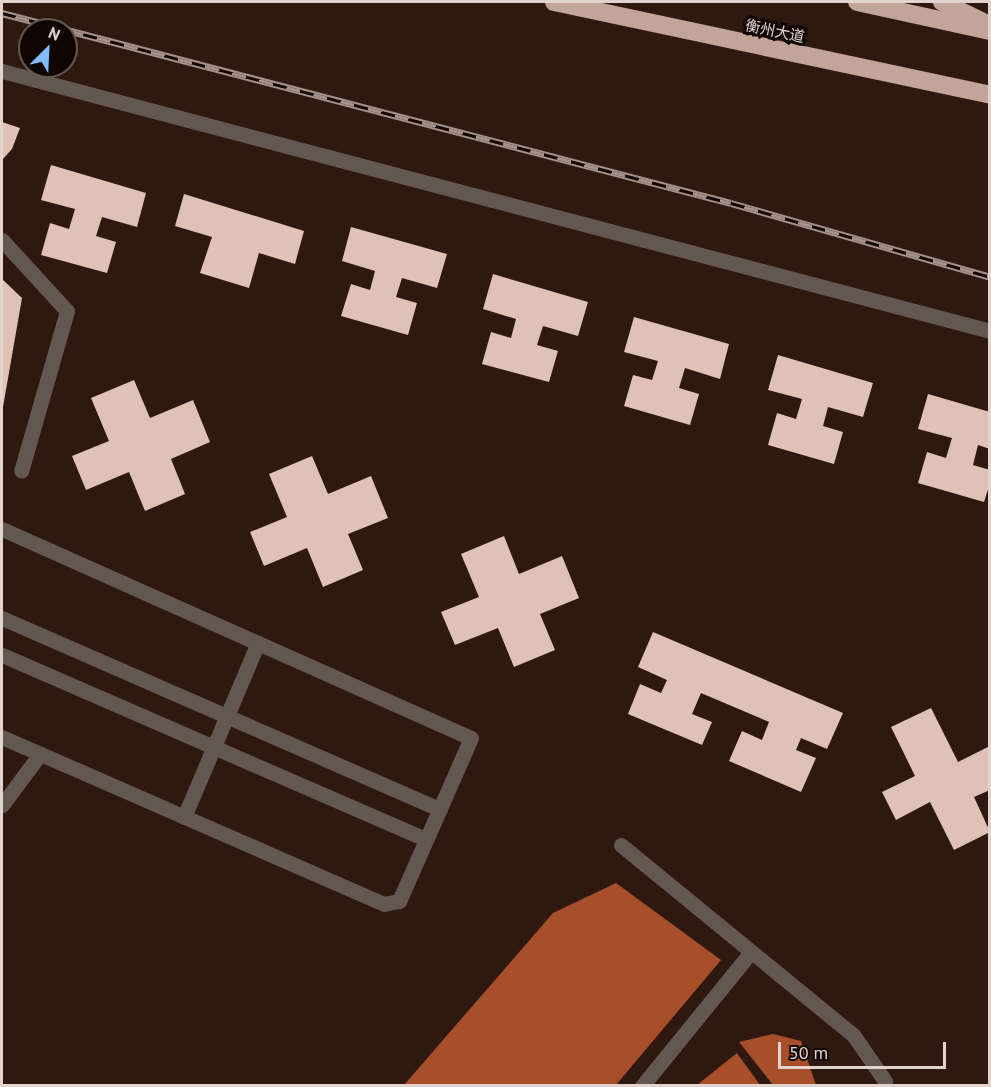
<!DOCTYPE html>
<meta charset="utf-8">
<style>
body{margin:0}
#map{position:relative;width:991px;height:1087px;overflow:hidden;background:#2f1810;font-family:"PT Sans","Noto Sans SC",sans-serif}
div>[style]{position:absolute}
.water>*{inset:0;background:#a74e2a}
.building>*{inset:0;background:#e0c1b6}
.minor>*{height:15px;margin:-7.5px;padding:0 7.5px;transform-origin:7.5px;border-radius:7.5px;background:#635752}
.highway>*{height:18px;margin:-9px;padding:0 9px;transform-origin:9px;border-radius:9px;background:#c2a499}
.rail>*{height:7px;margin-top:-3.5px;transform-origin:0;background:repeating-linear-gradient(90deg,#100704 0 14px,#a4918b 0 28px);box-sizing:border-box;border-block:2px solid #a4918b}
span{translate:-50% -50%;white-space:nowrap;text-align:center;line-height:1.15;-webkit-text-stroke:6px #100704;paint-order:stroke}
.street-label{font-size:15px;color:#e3d3ce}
.frame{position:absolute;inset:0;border:3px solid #e3d3ce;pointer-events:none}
.north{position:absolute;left:18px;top:18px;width:60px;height:60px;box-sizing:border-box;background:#100704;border:2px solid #645955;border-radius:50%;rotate:24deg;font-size:16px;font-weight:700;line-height:24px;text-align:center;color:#e3d3ce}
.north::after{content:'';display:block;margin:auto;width:21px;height:27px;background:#82bcfa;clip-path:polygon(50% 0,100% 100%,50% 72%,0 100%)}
.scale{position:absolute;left:778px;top:1042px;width:168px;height:27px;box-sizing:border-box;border:3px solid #e3d3ce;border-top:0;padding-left:8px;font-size:18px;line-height:21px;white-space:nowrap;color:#e3d3ce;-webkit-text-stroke:4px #100704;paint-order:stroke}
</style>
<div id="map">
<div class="water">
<i style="clip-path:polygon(616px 883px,721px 960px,616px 1085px,404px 1085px,553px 913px)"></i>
<i style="clip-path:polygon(773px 1034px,801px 1041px,816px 1085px,773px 1085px,739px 1042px)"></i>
<i style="clip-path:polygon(737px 1053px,760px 1085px,697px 1085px)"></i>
</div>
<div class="building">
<i style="clip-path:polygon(2px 122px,20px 128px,12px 149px,2px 160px)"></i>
<i style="clip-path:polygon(51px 165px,146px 193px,137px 227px,102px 217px,96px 236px,116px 242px,107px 273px,41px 255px,50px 223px,69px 229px,75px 209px,41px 200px)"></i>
<i style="clip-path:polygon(184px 194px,304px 231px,295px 264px,259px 253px,249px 288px,200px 273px,212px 237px,175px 226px)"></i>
<i style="clip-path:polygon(351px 227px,447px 254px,437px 288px,402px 278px,396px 297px,417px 303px,408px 335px,341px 316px,351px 284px,370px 290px,375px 271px,342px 261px)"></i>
<i style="clip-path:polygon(493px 274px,588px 302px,578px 336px,543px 326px,537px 345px,558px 351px,549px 382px,482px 364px,491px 332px,511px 338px,516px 319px,483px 309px)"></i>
<i style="clip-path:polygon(2px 279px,22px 298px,3px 407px,2px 407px)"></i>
<i style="clip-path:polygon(634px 317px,729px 344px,720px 379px,685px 368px,679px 388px,699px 394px,690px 425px,624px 406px,633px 375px,652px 380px,658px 361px,624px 352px)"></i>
<i style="clip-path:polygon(778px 355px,873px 383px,863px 417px,828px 407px,823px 426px,843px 432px,834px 464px,768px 445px,777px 413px,796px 419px,802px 399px,768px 390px)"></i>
<i style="clip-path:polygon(134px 380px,150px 418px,193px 400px,210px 442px,171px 459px,185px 494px,145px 511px,129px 472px,86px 490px,72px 456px,109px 441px,91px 398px)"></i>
<i style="clip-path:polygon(928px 394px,990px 412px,990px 449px,978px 445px,973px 465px,990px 470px,990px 483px,984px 502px,918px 483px,927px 452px,946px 458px,952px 438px,918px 429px)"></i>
<i style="clip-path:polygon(312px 456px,328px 494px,371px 476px,388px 518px,348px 534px,363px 570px,323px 587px,307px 548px,264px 566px,250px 532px,287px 517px,269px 474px)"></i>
<i style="clip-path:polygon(504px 536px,519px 574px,562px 556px,579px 598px,540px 614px,555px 650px,514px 667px,498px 628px,455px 645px,441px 612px,479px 597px,461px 554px)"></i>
<i style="clip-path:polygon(653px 632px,843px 713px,827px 749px,801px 738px,796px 750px,816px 758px,801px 792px,729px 761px,742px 731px,762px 740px,769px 722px,701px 693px,692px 714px,712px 722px,702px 745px,628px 714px,640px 684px,661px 693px,667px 680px,638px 667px)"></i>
<i style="clip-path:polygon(931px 708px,958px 762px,990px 746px,990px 790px,974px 797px,990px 832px,954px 850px,930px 802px,896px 820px,882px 792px,915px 776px,891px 727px)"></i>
</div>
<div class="minor">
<i style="left:2px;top:71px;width:1022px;rotate:14.74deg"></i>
<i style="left:2px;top:240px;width:96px;rotate:47.5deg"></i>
<i style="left:67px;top:311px;width:166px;rotate:106deg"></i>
<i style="left:2px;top:529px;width:513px;rotate:24.02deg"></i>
<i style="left:471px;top:738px;width:178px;rotate:113.8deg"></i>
<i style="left:399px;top:901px;width:15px;rotate:169deg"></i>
<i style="left:384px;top:904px;width:417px;rotate:-156.4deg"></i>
<i style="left:2px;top:618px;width:478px;rotate:23.6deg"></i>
<i style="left:2px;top:655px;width:462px;rotate:23.5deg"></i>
<i style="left:2px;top:805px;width:64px;rotate:-53.3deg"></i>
<i style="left:184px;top:817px;width:189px;rotate:-67deg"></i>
<i style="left:621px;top:845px;width:301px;rotate:39.3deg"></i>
<i style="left:854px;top:1036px;width:55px;rotate:55.4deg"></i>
<i style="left:642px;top:1086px;width:173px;rotate:-50.9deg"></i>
</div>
<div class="highway">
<i style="left:554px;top:2px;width:446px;rotate:12deg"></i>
<i style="left:857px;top:2px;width:136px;rotate:12.3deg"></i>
<i style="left:942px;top:2px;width:46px;rotate:26deg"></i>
</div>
<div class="rail">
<i style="left:2px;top:13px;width:753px;rotate:14.61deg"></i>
<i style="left:731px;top:203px;width:269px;rotate:15.9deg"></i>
</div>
<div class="street-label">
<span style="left:775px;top:31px;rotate:12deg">衡州大道</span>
</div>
<div class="frame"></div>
<div class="north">N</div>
<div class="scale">50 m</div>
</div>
